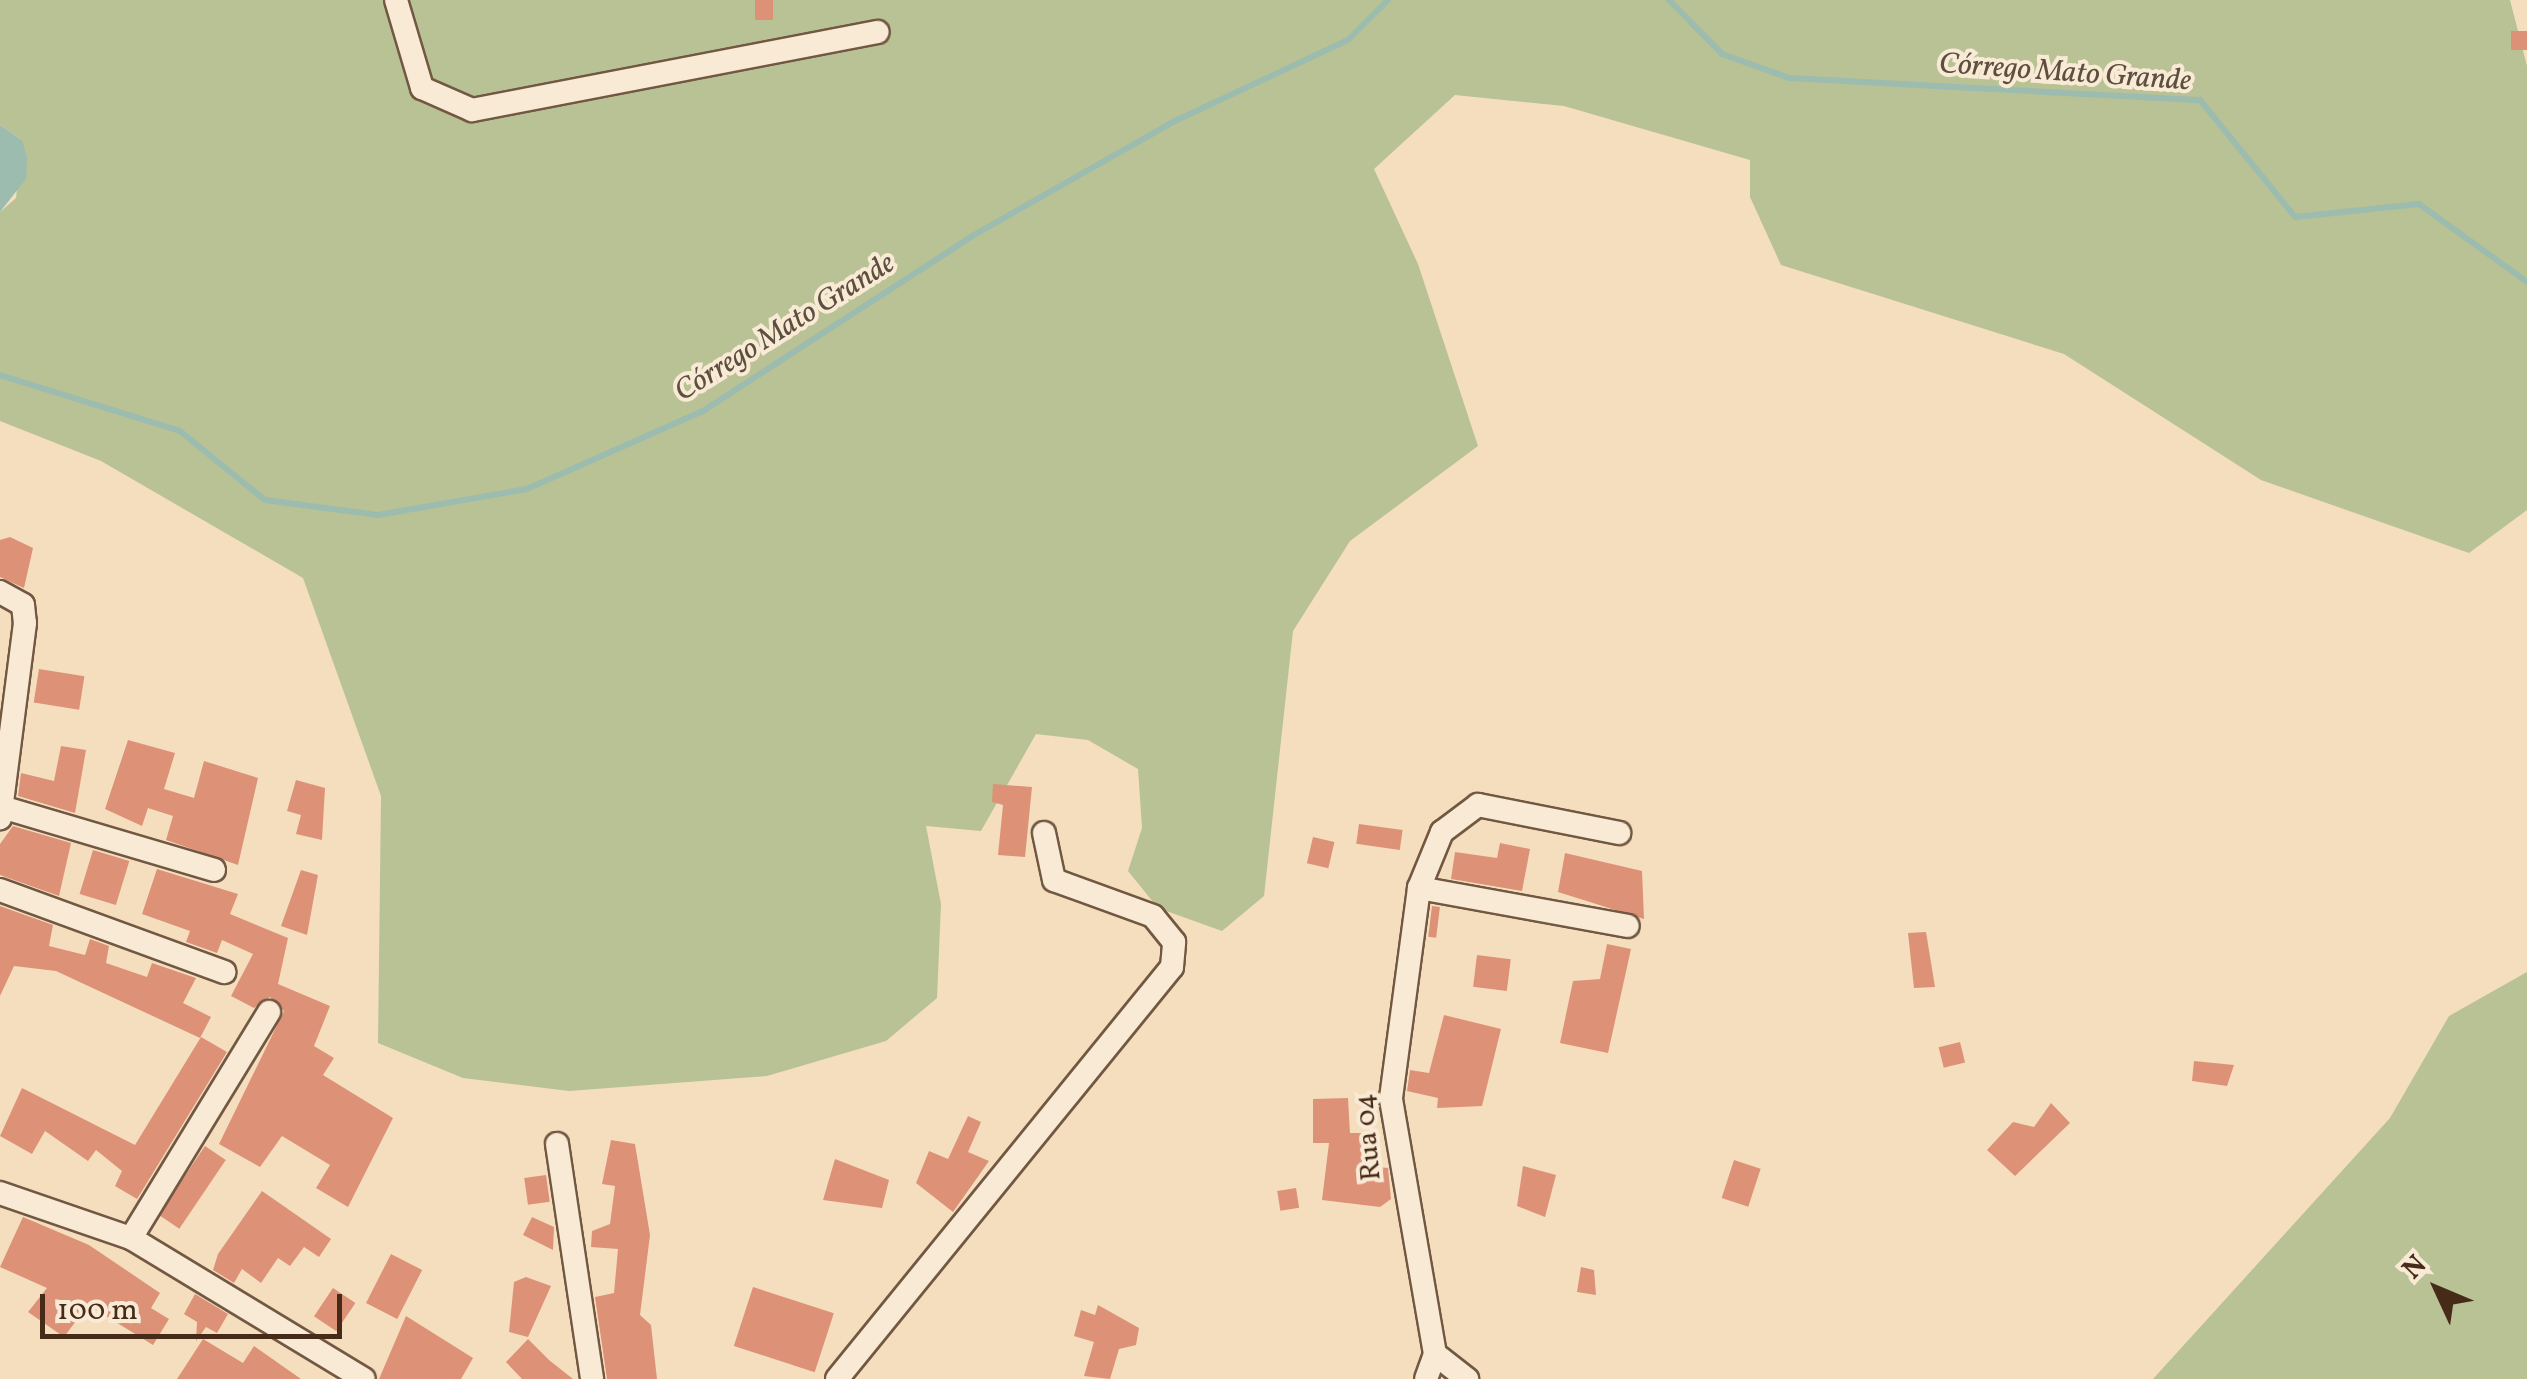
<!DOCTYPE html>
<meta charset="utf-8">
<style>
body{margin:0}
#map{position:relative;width:2527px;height:1379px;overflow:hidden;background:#f5debe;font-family:Vollkorn,serif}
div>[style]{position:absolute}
.green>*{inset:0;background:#b8c294}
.water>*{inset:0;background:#9cbcb0}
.stream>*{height:6px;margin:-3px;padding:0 3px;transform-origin:3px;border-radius:3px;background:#9cbcb0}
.building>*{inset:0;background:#dd9278;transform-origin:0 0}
.roads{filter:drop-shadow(2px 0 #725842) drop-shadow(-2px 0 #725842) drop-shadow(0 2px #725842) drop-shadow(0 -2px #725842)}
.minor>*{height:22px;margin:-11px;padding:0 11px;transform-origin:11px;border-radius:11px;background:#f8ead5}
span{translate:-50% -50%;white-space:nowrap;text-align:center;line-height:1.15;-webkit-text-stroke:8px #f8ead5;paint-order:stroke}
.street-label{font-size:28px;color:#472b19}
.water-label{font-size:30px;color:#5c4f3f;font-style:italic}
.north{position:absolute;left:2387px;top:1239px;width:100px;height:100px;-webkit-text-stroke:8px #f8ead5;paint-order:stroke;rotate:314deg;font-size:28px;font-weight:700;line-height:40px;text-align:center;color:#472b19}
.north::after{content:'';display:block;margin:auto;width:35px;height:45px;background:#472b19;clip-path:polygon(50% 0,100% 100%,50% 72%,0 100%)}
.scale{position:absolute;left:40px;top:1294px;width:302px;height:45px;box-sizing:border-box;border:5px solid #472b19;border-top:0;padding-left:12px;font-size:30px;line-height:35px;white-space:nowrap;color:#472b19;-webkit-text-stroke:8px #f8ead5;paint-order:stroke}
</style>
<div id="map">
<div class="green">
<i style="clip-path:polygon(0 0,2510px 0,2527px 66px,2527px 510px,2469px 553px,2261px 480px,2064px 354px,1781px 265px,1750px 197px,1750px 160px,1564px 106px,1455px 95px,1374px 169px,1418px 264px,1478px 446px,1350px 541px,1293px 631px,1264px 896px,1222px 931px,1158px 908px,1128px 871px,1142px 828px,1138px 769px,1088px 740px,1036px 734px,981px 831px,926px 826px,941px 904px,937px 998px,886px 1041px,767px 1076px,569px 1091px,463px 1078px,378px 1043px,381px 796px,303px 578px,101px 461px,0 421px,0 212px,16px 198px,22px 140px,0 125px)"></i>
<i style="clip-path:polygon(2527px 972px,2527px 1379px,2153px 1379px,2390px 1118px,2449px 1016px)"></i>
</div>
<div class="water">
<i style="clip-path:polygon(0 125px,22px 140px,27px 157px,26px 179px,0 212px)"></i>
</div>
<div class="stream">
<i style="left:1669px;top:0;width:76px;rotate:45.5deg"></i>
<i style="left:1722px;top:54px;width:71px;rotate:19.7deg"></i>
<i style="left:1789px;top:78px;width:412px;rotate:3.1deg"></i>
<i style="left:2200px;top:100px;width:151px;rotate:50.9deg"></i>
<i style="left:2295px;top:217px;width:125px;rotate:-6deg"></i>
<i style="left:2419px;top:204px;width:133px;rotate:35.8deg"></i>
<i style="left:0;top:375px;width:189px;rotate:17.3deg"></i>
<i style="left:180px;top:431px;width:109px;rotate:39.1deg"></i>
<i style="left:265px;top:500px;width:114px;rotate:7.6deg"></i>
<i style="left:378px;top:515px;width:151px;rotate:-9.9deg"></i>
<i style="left:527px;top:489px;width:193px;rotate:-23.9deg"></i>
<i style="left:703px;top:411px;width:323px;rotate:-33deg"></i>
<i style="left:974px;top:235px;width:231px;rotate:-29.6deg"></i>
<i style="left:1175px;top:121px;width:191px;rotate:-25.1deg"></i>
<i style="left:1348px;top:40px;width:57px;rotate:-45deg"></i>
</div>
<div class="building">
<i style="left:755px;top:0;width:18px;height:20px"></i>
<i style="left:2511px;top:31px;width:16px;height:19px"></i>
<i style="clip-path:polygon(10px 537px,33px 548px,24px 588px,0 577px,0 540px)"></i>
<i style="left:39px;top:669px;width:46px;height:34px;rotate:9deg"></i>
<i style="clip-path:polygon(128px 740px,175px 753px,164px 789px,194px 798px,204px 761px,258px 778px,238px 865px,166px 840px,173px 816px,148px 808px,142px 826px,105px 809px)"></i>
<i style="clip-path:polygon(61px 746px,86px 750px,75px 813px,18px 796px,21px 773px,54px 781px)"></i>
<i style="clip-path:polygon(296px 780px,325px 788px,322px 840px,296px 834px,301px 815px,287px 811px)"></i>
<i style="clip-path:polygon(993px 784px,1032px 787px,1025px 857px,998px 855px,1003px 805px,992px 802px)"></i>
<i style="left:1359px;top:824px;width:44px;height:20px;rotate:8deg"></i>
<i style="clip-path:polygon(13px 826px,71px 843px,59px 896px,0 875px,0 844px)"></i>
<i style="left:1313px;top:837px;width:22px;height:27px;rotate:13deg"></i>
<i style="clip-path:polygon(1500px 843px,1530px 849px,1522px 891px,1451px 879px,1455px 852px,1497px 858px)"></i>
<i style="left:93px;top:850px;width:38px;height:46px;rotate:17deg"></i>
<i style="clip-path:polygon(1565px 853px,1642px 871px,1644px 919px,1558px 892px)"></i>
<i style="clip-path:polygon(157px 869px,238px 894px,230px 914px,288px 938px,278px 984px,330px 1006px,314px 1046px,334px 1058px,323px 1075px,393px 1118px,348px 1207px,316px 1188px,330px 1165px,282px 1136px,260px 1167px,219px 1144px,284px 1011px,270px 997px,254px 1008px,231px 996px,253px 954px,222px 940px,217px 953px,186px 942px,190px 931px,142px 914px)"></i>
<i style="clip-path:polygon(301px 870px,318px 875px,307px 935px,281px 926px)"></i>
<i style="clip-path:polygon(0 906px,53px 925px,49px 946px,85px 955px,90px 939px,109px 946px,106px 963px,147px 977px,152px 963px,196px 978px,183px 1003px,211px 1017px,200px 1038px,56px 971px,14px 966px,0 996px)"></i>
<i style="left:1432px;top:906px;width:8px;height:31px;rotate:7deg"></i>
<i style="clip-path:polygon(1926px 932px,1935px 987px,1914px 988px,1908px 933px)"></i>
<i style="clip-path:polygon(1607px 944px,1631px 949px,1608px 1053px,1560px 1043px,1573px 981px,1600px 979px)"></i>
<i style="left:1477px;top:955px;width:34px;height:32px;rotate:7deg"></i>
<i style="clip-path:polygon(1444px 1015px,1501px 1029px,1482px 1106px,1437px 1108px,1438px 1098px,1407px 1091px,1410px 1070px,1429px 1073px)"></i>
<i style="clip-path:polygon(201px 1037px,227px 1052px,137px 1199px,115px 1186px,122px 1171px,96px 1150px,88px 1161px,45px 1131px,32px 1154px,0 1136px,22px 1088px,135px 1145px)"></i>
<i style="left:1960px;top:1042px;width:21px;height:22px;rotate:76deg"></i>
<i style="clip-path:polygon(2194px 1061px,2234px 1065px,2227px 1086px,2192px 1081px)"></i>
<i style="clip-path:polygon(1348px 1098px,1350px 1133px,1368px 1133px,1368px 1166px,1388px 1168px,1391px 1199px,1380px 1207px,1322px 1200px,1329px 1143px,1313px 1143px,1313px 1099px)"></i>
<i style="clip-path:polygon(2051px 1103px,2070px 1123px,2015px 1176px,1987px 1150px,2013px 1122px,2034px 1127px)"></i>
<i style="clip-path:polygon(968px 1116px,981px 1122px,968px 1152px,989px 1161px,953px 1212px,916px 1183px,929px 1151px,948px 1159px)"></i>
<i style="clip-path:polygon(611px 1140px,635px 1144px,650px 1235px,640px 1315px,651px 1325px,657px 1379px,607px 1379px,595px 1297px,614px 1293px,618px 1249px,591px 1247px,592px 1231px,610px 1224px,615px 1186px,602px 1184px)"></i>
<i style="left:205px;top:1146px;width:25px;height:83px;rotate:34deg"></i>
<i style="clip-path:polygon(835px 1159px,889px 1180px,882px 1208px,823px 1200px)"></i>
<i style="left:1734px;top:1160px;width:28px;height:40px;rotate:18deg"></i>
<i style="clip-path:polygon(1523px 1166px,1556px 1175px,1545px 1217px,1517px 1206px)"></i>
<i style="left:546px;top:1175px;width:27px;height:22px;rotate:82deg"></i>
<i style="left:1296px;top:1188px;width:20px;height:19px;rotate:81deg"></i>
<i style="clip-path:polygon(262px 1191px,331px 1239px,319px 1257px,304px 1247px,290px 1266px,278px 1258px,261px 1283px,242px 1269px,234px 1283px,213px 1270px,218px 1254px)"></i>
<i style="clip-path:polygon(23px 1217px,89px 1245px,160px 1293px,151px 1308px,169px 1319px,153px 1345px,88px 1305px,64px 1337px,28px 1312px,47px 1288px,0 1267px)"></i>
<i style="clip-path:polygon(532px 1217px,554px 1227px,553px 1250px,523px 1235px)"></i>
<i style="left:391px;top:1254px;width:35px;height:55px;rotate:27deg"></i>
<i style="clip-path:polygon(1581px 1267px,1594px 1270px,1596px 1295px,1577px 1292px)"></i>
<i style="clip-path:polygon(526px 1277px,551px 1286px,528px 1337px,509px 1332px,514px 1282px)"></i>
<i style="left:753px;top:1287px;width:85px;height:62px;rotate:18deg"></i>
<i style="left:333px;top:1288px;width:27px;height:34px;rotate:34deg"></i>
<i style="clip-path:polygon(195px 1294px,228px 1314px,217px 1333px,206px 1327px,196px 1341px,197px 1322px,184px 1314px)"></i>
<i style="clip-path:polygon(1098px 1305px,1139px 1328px,1136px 1345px,1119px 1349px,1110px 1379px,1084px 1376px,1094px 1342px,1074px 1336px,1081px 1310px,1095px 1315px)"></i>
<i style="clip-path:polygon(406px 1316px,473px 1358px,461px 1379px,379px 1379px)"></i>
<i style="clip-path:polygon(203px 1339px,243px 1363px,254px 1346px,301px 1379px,177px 1379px)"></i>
<i style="clip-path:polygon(528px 1339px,549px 1360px,573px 1379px,522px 1379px,506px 1362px)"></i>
</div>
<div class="roads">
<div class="minor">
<i style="left:396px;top:0;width:92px;rotate:73.5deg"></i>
<i style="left:422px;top:88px;width:55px;rotate:23.7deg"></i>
<i style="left:472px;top:110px;width:413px;rotate:-10.9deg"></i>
<i style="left:0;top:592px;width:26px;rotate:29deg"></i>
<i style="left:23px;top:605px;width:18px;rotate:84deg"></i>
<i style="left:25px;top:623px;width:197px;rotate:97.3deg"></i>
<i style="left:5px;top:808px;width:218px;rotate:16.5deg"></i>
<i style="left:1419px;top:888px;width:212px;rotate:10.3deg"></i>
<i style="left:0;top:890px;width:239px;rotate:20.1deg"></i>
<i style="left:557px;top:1144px;width:238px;rotate:81.5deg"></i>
<i style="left:0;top:1193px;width:139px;rotate:19deg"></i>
<i style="left:131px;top:1238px;width:272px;rotate:31.2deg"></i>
<i style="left:131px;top:1238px;width:265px;rotate:-58.6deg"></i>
<i style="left:1435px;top:1354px;width:41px;rotate:38deg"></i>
<i style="left:837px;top:1379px;width:531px;rotate:-50.89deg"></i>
<i style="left:1172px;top:967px;width:25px;rotate:-85deg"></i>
<i style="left:1174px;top:942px;width:33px;rotate:-129deg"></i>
<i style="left:1153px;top:916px;width:105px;rotate:-160deg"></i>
<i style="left:1054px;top:880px;width:48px;rotate:-102deg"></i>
<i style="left:1426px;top:1379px;width:27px;rotate:-70deg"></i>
<i style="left:1435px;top:1354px;width:260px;rotate:-99.8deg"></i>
<i style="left:1391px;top:1098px;width:212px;rotate:-82.4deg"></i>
<i style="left:1419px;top:888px;width:61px;rotate:-67.7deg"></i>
<i style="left:1442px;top:832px;width:45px;rotate:-36.9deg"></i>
<i style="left:1478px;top:805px;width:144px;rotate:11.2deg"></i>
</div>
</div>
<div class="street-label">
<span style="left:1369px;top:1137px;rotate:-95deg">Rua 04</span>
</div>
<div class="water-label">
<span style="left:2065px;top:73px;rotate:4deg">Córrego Mato Grande</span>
<span style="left:785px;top:328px;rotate:-32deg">Córrego Mato Grande</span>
</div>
<div class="north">N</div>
<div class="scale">100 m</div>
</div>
